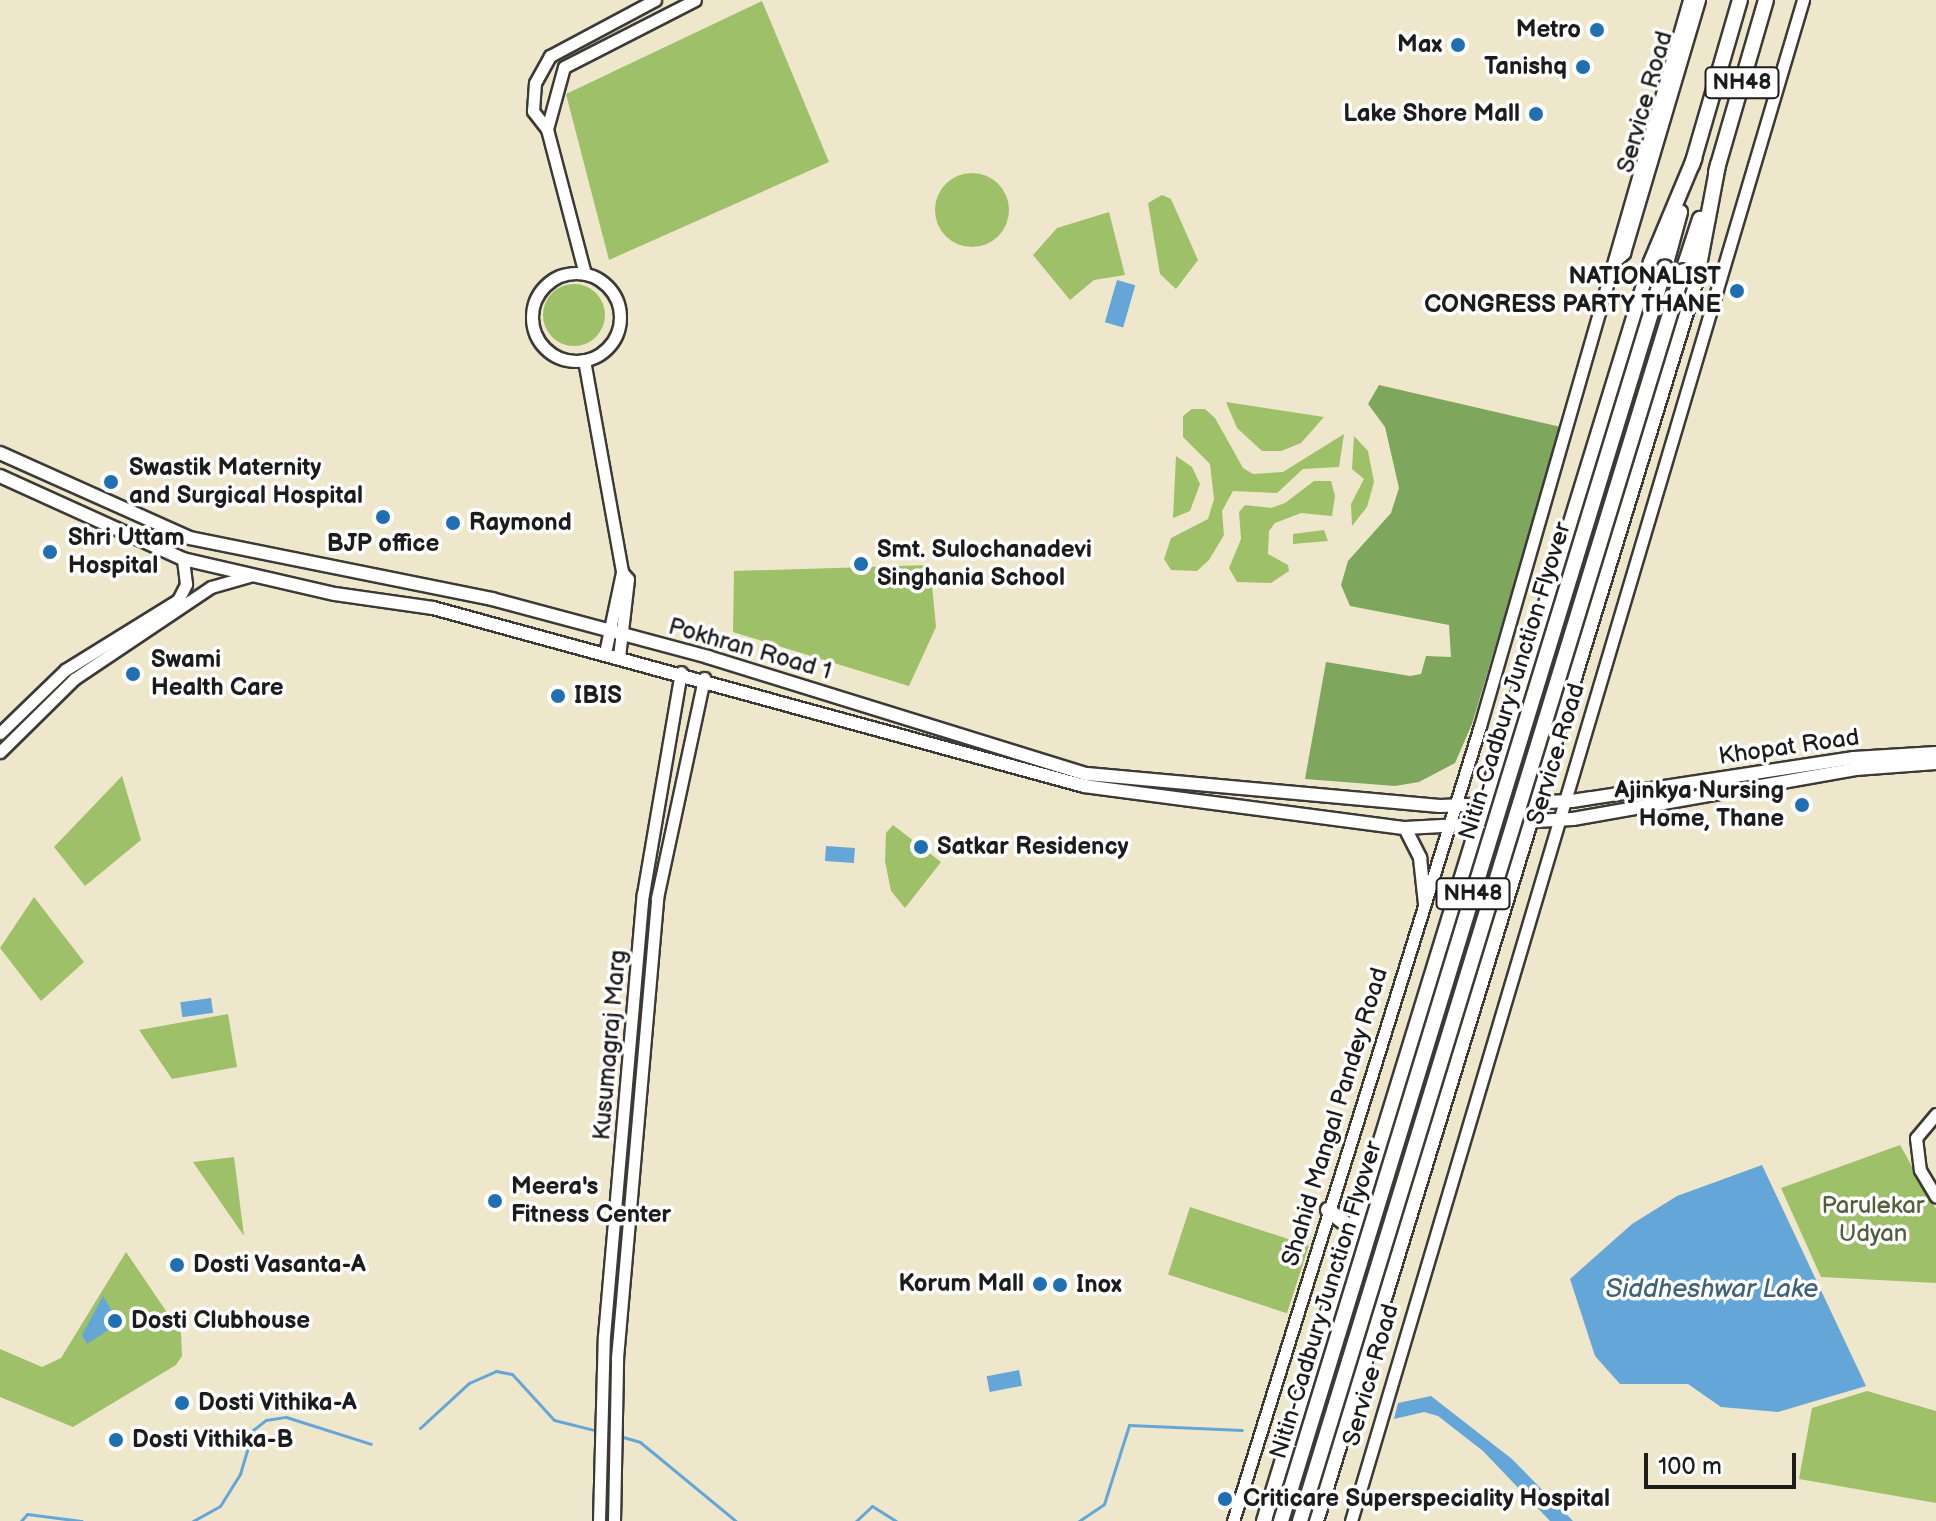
<!DOCTYPE html>
<style>
body{margin:0}
#map{position:relative;width:1936px;height:1521px;overflow:hidden;background:#efe7cb;font-family:"Balsamiq Sans",sans-serif}
div>[style]{position:absolute}
.green>*{inset:0;background:#9ec069;transform-origin:0 0}
.round{border-radius:50%}
.forest>*{inset:0;background:#7ea65d}
.water>*{inset:0;background:#64a6d8;transform-origin:0 0}
.stream>*{height:3px;margin:-1.5px;padding:0 1.5px;transform-origin:1.5px;border-radius:1.5px;background:#64a6d8}
.roads{filter:drop-shadow(2px 0 #3c3a36) drop-shadow(-2px 0 #3c3a36) drop-shadow(0 2px #3c3a36) drop-shadow(0 -2px #3c3a36)}
.tertiary>*{height:11px;margin:-5.5px;padding:0 5.5px;transform-origin:5.5px;border-radius:5.5px;background:#fff}
.tertiary>.ring{margin:-5.5px;padding:0;box-sizing:content-box;background:none;border:11px solid #fff;border-radius:50%}
.secondary>*{height:12px;margin:-6px;padding:0 6px;transform-origin:6px;border-radius:6px;background:#fff}
.trunk>*{height:14px;margin:-7px;padding:0 7px;transform-origin:7px;border-radius:7px;background:#fff}
.bridges{filter:drop-shadow(2px 0 #3c3a36) drop-shadow(-2px 0 #3c3a36) drop-shadow(0 2px #3c3a36) drop-shadow(0 -2px #3c3a36)}
.trunk-bridge>*{height:14px;margin:-7px;padding:0 7px;transform-origin:7px;border-radius:7px;background:#fff}
.dots>*{width:22px;height:22px;translate:-50% -50%;box-sizing:border-box;border:4px solid #fff;border-radius:50%}
span{translate:-50% -50%;white-space:nowrap;text-align:center;line-height:1.15;-webkit-text-stroke:7px #fff;paint-order:stroke}
.shield-label span{padding:2px 6px;background:#fff;border:2px solid;border-radius:6px;-webkit-text-stroke-width:0}
.shield-label{font-size:22px;color:#1c1c1c;font-weight:700}
.poi-label{font-size:24px;color:#1c1c1c;font-weight:700}
.right{translate:-100% -50%;text-align:right}
.left{translate:0 -50%;text-align:left}
.street-label{font-size:24px;color:#1c1c1c}
.park-label{font-size:24px;color:#505e3b}
.water-label{font-size:26px;color:#40617a;font-style:italic}
.scale{position:absolute;left:1644px;top:1453px;width:152px;height:36px;box-sizing:border-box;border:4px solid #1c1c1c;border-top:0;padding-left:10px;font-size:24px;line-height:28px;white-space:nowrap;color:#1c1c1c;-webkit-text-stroke:6px #fff;paint-order:stroke}
</style>
<div id="map">
<div class="green">
<i style="clip-path:polygon(762px 1px,829px 162px,609px 260px,566px 94px)"></i>
<i class="round" style="left:935px;top:173px;width:74px;height:74px"></i>
<i style="clip-path:polygon(1162px 195px,1171px 199px,1198px 260px,1176px 289px,1160px 274px,1148px 203px)"></i>
<i style="clip-path:polygon(1109px 212px,1125px 275px,1094px 280px,1070px 300px,1033px 255px,1057px 228px)"></i>
<i class="round" style="left:543px;top:284px;width:62px;height:62px"></i>
<i style="clip-path:polygon(1226px 402px,1324px 417px,1301px 443px,1281px 451px,1262px 451px,1237px 428px)"></i>
<i style="clip-path:polygon(1192px 409px,1205px 409px,1215px 418px,1243px 468px,1253px 474px,1283px 472px,1344px 434px,1339px 467px,1303px 469px,1277px 493px,1233px 491px,1222px 511px,1224px 535px,1209px 560px,1197px 571px,1171px 570px,1164px 559px,1171px 538px,1208px 519px,1214px 499px,1210px 464px,1183px 437px,1183px 416px)"></i>
<i style="clip-path:polygon(1354px 436px,1368px 451px,1374px 482px,1367px 507px,1352px 526px,1351px 504px,1364px 479px,1352px 469px)"></i>
<i style="clip-path:polygon(1176px 456px,1192px 467px,1200px 484px,1190px 511px,1173px 518px)"></i>
<i style="clip-path:polygon(1314px 481px,1331px 481px,1335px 496px,1332px 516px,1301px 513px,1275px 523px,1269px 531px,1268px 554px,1288px 565px,1289px 571px,1271px 583px,1237px 582px,1229px 568px,1241px 539px,1239px 512px,1245px 505px,1271px 508px,1285px 503px)"></i>
<i style="clip-path:polygon(1324px 530px,1328px 541px,1293px 544px,1293px 534px)"></i>
<i style="clip-path:polygon(930px 565px,936px 627px,909px 686px,733px 632px,734px 571px)"></i>
<i style="clip-path:polygon(122px 776px,141px 840px,85px 886px,54px 847px)"></i>
<i style="clip-path:polygon(893px 825px,941px 862px,905px 908px,891px 891px,885px 861px,886px 833px)"></i>
<i style="clip-path:polygon(34px 897px,84px 962px,41px 1001px,0 948px)"></i>
<i style="clip-path:polygon(228px 1014px,237px 1067px,172px 1079px,139px 1030px)"></i>
<i style="clip-path:polygon(1900px 1145px,1936px 1209px,1936px 1283px,1821px 1277px,1781px 1188px)"></i>
<i style="clip-path:polygon(234px 1157px,244px 1236px,193px 1162px)"></i>
<i style="left:1190px;top:1207px;width:125px;height:71px;rotate:18deg"></i>
<i style="clip-path:polygon(126px 1252px,181px 1333px,182px 1356px,176px 1365px,73px 1427px,0 1397px,0 1349px,42px 1367px,61px 1358px)"></i>
<i style="clip-path:polygon(1867px 1391px,1936px 1411px,1936px 1503px,1799px 1479px,1812px 1408px)"></i>
</div>
<div class="forest">
<i style="clip-path:polygon(1379px 385px,1561px 427px,1472px 724px,1455px 763px,1419px 782px,1395px 786px,1305px 779px,1326px 662px,1410px 676px,1421px 674px,1426px 656px,1451px 657px,1449px 625px,1350px 606px,1341px 585px,1348px 561px,1391px 513px,1399px 488px,1385px 427px,1368px 404px)"></i>
</div>
<div class="water">
<i style="left:1117px;top:280px;width:19px;height:44px;rotate:16deg"></i>
<i style="left:826px;top:846px;width:29px;height:15px;rotate:4deg"></i>
<i style="left:211px;top:998px;width:15px;height:31px;rotate:82deg"></i>
<i style="clip-path:polygon(1762px 1165px,1866px 1386px,1778px 1412px,1721px 1407px,1688px 1384px,1620px 1384px,1595px 1356px,1570px 1279px,1632px 1224px,1677px 1196px)"></i>
<i style="clip-path:polygon(103px 1296px,119px 1323px,87px 1344px,82px 1335px)"></i>
<i style="left:1019px;top:1370px;width:16px;height:33px;rotate:79deg"></i>
<i style="clip-path:polygon(1431px 1396px,1512px 1459px,1573px 1521px,1550px 1521px,1483px 1451px,1438px 1416px,1424px 1412px,1394px 1419px,1398px 1403px)"></i>
</div>
<div class="stream">
<i style="left:420px;top:1428px;width:67px;rotate:-42.6deg"></i>
<i style="left:469px;top:1383px;width:30px;rotate:-24deg"></i>
<i style="left:496px;top:1371px;width:16px;rotate:11deg"></i>
<i style="left:512px;top:1374px;width:62px;rotate:47.6deg"></i>
<i style="left:554px;top:1420px;width:45px;rotate:14deg"></i>
<i style="left:623px;top:1437px;width:18px;rotate:16deg"></i>
<i style="left:640px;top:1442px;width:124px;rotate:39.5deg"></i>
<i style="left:21px;top:1521px;width:9px;rotate:-49deg"></i>
<i style="left:27px;top:1514px;width:55px;rotate:7.3deg"></i>
<i style="left:193px;top:1521px;width:31px;rotate:-29deg"></i>
<i style="left:220px;top:1506px;width:38px;rotate:-58deg"></i>
<i style="left:240px;top:1474px;width:46px;rotate:-73.5deg"></i>
<i style="left:253px;top:1430px;width:16px;rotate:-38deg"></i>
<i style="left:266px;top:1420px;width:20px;rotate:-9deg"></i>
<i style="left:286px;top:1417px;width:89px;rotate:17.6deg"></i>
<i style="left:856px;top:1521px;width:22px;rotate:-43deg"></i>
<i style="left:872px;top:1506px;width:28px;rotate:32deg"></i>
<i style="left:1079px;top:1521px;width:30px;rotate:-34deg"></i>
<i style="left:1104px;top:1504px;width:83px;rotate:-72.4deg"></i>
<i style="left:1129px;top:1425px;width:113px;rotate:2.5deg"></i>
</div>
<div class="roads">
<div class="tertiary">
<i style="left:547px;top:129px;width:64px;rotate:-74.7deg"></i>
<i style="left:564px;top:67px;width:147px;rotate:-27.1deg"></i>
<i style="left:1616px;top:260px;width:11px;rotate:-41deg"></i>
<i style="left:1624px;top:253px;width:264px;rotate:-73.5deg"></i>
<i class="ring" style="left:532px;top:273px;width:77px;height:77px"></i>
<i style="left:585px;top:274px;width:150px;rotate:-104.7deg"></i>
<i style="left:547px;top:129px;width:23px;rotate:-128deg"></i>
<i style="left:533px;top:111px;width:28px;rotate:-86deg"></i>
<i style="left:535px;top:83px;width:31px;rotate:-61deg"></i>
<i style="left:550px;top:56px;width:119px;rotate:-28.1deg"></i>
<i style="left:584px;top:360px;width:215px;rotate:79.8deg"></i>
<i style="left:622px;top:572px;width:9px;rotate:49deg"></i>
<i style="left:628px;top:579px;width:79px;rotate:96.6deg"></i>
<i style="left:605px;top:653px;width:83px;rotate:-78.1deg"></i>
<i style="left:0;top:733px;width:91px;rotate:-44.1deg"></i>
<i style="left:65px;top:670px;width:133px;rotate:-31.8deg"></i>
<i style="left:178px;top:600px;width:18px;rotate:-63deg"></i>
<i style="left:186px;top:584px;width:25px;rotate:-97deg"></i>
<i style="left:0;top:752px;width:104px;rotate:-44.6deg"></i>
<i style="left:74px;top:679px;width:165px;rotate:-33.9deg"></i>
<i style="left:211px;top:587px;width:40px;rotate:-16deg"></i>
<i style="left:1936px;top:1114px;width:31px;rotate:130deg"></i>
<i style="left:1916px;top:1138px;width:32px;rotate:83deg"></i>
<i style="left:1920px;top:1170px;width:31px;rotate:59deg"></i>
<i style="left:599px;top:1521px;width:185px;rotate:-88.5deg"></i>
<i style="left:604px;top:1336px;width:444px;rotate:-85deg"></i>
<i style="left:643px;top:894px;width:225px;rotate:-80.3deg"></i>
<i style="left:614px;top:1521px;width:163px;rotate:-88.9deg"></i>
<i style="left:617px;top:1358px;width:462px;rotate:-85deg"></i>
<i style="left:657px;top:898px;width:225px;rotate:-77.9deg"></i>
<i style="left:1233px;top:1521px;width:832px;rotate:-72.74deg"></i>
<i style="left:1480px;top:726px;width:755px;rotate:-73.94deg"></i>
<i style="left:1351px;top:1521px;width:1587px;rotate:-73.45deg"></i>
</div>
<div class="secondary">
<i style="left:0;top:453px;width:208px;rotate:24.1deg"></i>
<i style="left:190px;top:538px;width:308px;rotate:11.4deg"></i>
<i style="left:492px;top:599px;width:224px;rotate:15deg"></i>
<i style="left:708px;top:657px;width:397px;rotate:17.2deg"></i>
<i style="left:1087px;top:774px;width:354px;rotate:5.2deg"></i>
<i style="left:1440px;top:806px;width:132px;rotate:-2.2deg"></i>
<i style="left:1572px;top:801px;width:285px;rotate:-8.7deg"></i>
<i style="left:1854px;top:758px;width:82px;rotate:-3.5deg"></i>
<i style="left:0;top:476px;width:201px;rotate:24.4deg"></i>
<i style="left:183px;top:559px;width:156px;rotate:13deg"></i>
<i style="left:335px;top:594px;width:99px;rotate:8.1deg"></i>
<i style="left:433px;top:608px;width:675px;rotate:15.29deg"></i>
<i style="left:1084px;top:786px;width:324px;rotate:7.5deg"></i>
<i style="left:1405px;top:828px;width:168px;rotate:-3.1deg"></i>
<i style="left:1573px;top:819px;width:287px;rotate:-10deg"></i>
<i style="left:1856px;top:769px;width:80px;rotate:-4.3deg"></i>
<i style="left:1405px;top:828px;width:34px;rotate:63deg"></i>
<i style="left:1420px;top:858px;width:46px;rotate:83.8deg"></i>
</div>
<div class="trunk">
<i style="left:1692px;top:165px;width:172px;rotate:-73.8deg"></i>
<i style="left:1716px;top:172px;width:179px;rotate:-73.8deg"></i>
<i style="left:1665px;top:267px;width:57px;rotate:-74.7deg"></i>
<i style="left:1683px;top:271px;width:55px;rotate:-71.9deg"></i>
<i style="left:1328px;top:1210px;width:31px;rotate:38deg"></i>
<i style="left:1264px;top:1521px;width:1317px;rotate:-72.91deg"></i>
<i style="left:1651px;top:262px;width:112px;rotate:-67.3deg"></i>
<i style="left:1316px;top:1521px;width:1302px;rotate:-72.98deg"></i>
<i style="left:1697px;top:276px;width:113px;rotate:-79.3deg"></i>
</div>
</div>
<div class="bridges">
<div class="trunk-bridge">
<i style="left:1281px;top:1521px;width:1311px;rotate:-72.97deg"></i>
<i style="left:1300px;top:1521px;width:1307px;rotate:-72.96deg"></i>
</div>
</div>
<div class="dots">
<i style="left:1597px;top:30px;background:#1f6fb2"></i>
<i style="left:1458px;top:45px;background:#1f6fb2"></i>
<i style="left:1583px;top:67px;background:#1f6fb2"></i>
<i style="left:1536px;top:114px;background:#1f6fb2"></i>
<i style="left:1737px;top:291px;background:#1f6fb2"></i>
<i style="left:111px;top:482px;background:#1f6fb2"></i>
<i style="left:383px;top:517px;background:#1f6fb2"></i>
<i style="left:453px;top:523px;background:#1f6fb2"></i>
<i style="left:50px;top:552px;background:#1f6fb2"></i>
<i style="left:861px;top:564px;background:#1f6fb2"></i>
<i style="left:133px;top:674px;background:#1f6fb2"></i>
<i style="left:558px;top:696px;background:#1f6fb2"></i>
<i style="left:1802px;top:805px;background:#1f6fb2"></i>
<i style="left:921px;top:847px;background:#1f6fb2"></i>
<i style="left:495px;top:1201px;background:#1f6fb2"></i>
<i style="left:177px;top:1265px;background:#1f6fb2"></i>
<i style="left:1040px;top:1284px;background:#1f6fb2"></i>
<i style="left:1060px;top:1285px;background:#1f6fb2"></i>
<i style="left:115px;top:1321px;background:#1f6fb2"></i>
<i style="left:182px;top:1403px;background:#1f6fb2"></i>
<i style="left:116px;top:1440px;background:#1f6fb2"></i>
<i style="left:1225px;top:1499px;background:#1f6fb2"></i>
</div>
<div class="shield-label">
<span style="left:1742px;top:83px">NH48</span>
<span style="left:1473px;top:894px">NH48</span>
</div>
<div class="poi-label">
<span class="right" style="left:1581px;top:30px">Metro</span>
<span class="right" style="left:1442px;top:45px">Max</span>
<span class="right" style="left:1567px;top:67px">Tanishq</span>
<span class="right" style="left:1520px;top:114px">Lake Shore Mall</span>
<span class="right" style="left:1721px;top:291px">NATIONALIST<br>CONGRESS PARTY THANE</span>
<span class="left" style="left:129px;top:482px">Swastik Maternity<br>and Surgical Hospital</span>
<span class="left" style="left:469px;top:523px">Raymond</span>
<span class="left" style="left:68px;top:552px">Shri Uttam<br>Hospital</span>
<span style="left:383px;top:544px">BJP office</span>
<span class="left" style="left:877px;top:564px">Smt. Sulochanadevi<br>Singhania School</span>
<span class="left" style="left:151px;top:674px">Swami<br>Health Care</span>
<span class="left" style="left:574px;top:696px">IBIS</span>
<span class="right" style="left:1784px;top:805px">Ajinkya Nursing<br>Home, Thane</span>
<span class="left" style="left:937px;top:847px">Satkar Residency</span>
<span class="left" style="left:511px;top:1201px">Meera's<br>Fitness Center</span>
<span class="left" style="left:193px;top:1265px">Dosti Vasanta-A</span>
<span class="right" style="left:1024px;top:1284px">Korum Mall</span>
<span class="left" style="left:1076px;top:1285px">Inox</span>
<span class="left" style="left:131px;top:1321px">Dosti Clubhouse</span>
<span class="left" style="left:198px;top:1403px">Dosti Vithika-A</span>
<span class="left" style="left:132px;top:1440px">Dosti Vithika-B</span>
<span class="left" style="left:1243px;top:1499px">Criticare Superspeciality Hospital</span>
</div>
<div class="street-label">
<span style="left:1645px;top:102px;rotate:-74deg">Service Road</span>
<span style="left:750px;top:649px;rotate:16deg">Pokhran Road 1</span>
<span style="left:1515px;top:681px;rotate:-73deg">Nitin-Cadbury Junction Flyover</span>
<span style="left:1789px;top:747px;rotate:-8deg">Khopat Road</span>
<span style="left:1556px;top:754px;rotate:-73deg">Service Road</span>
<span style="left:610px;top:1045px;rotate:-85deg">Kusumagraj Marg</span>
<span style="left:1335px;top:1117px;rotate:-73deg">Shahid Mangal Pandey Road</span>
<span style="left:1326px;top:1300px;rotate:-73deg">Nitin-Cadbury Junction Flyover</span>
<span style="left:1371px;top:1375px;rotate:-74deg">Service Road</span>
</div>
<div class="park-label">
<span style="left:1873px;top:1220px">Parulekar<br>Udyan</span>
</div>
<div class="water-label">
<span style="left:1712px;top:1290px">Siddheshwar Lake</span>
</div>
<div class="scale">100 m</div>
</div>
